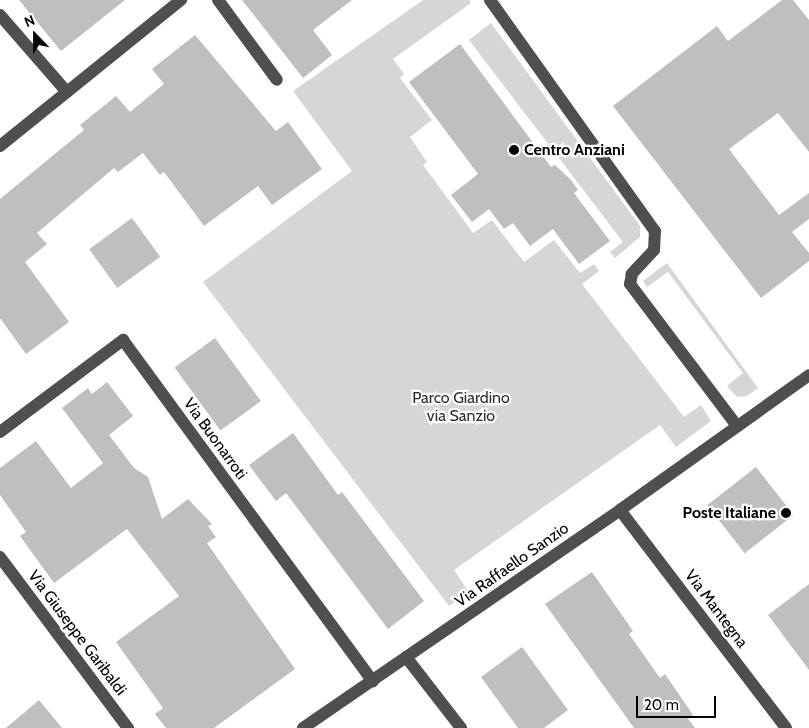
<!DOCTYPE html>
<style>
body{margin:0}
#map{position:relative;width:809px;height:728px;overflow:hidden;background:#fff;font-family:Cabin,sans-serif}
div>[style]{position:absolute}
.green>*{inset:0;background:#d6d6d6}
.building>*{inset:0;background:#bfbfbf;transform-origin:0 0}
.minor>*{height:12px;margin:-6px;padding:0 6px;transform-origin:6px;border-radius:6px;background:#4f4f4f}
.dots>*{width:14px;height:14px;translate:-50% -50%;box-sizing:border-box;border:2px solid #fff;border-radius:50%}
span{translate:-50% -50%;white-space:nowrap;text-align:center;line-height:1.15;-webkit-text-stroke:4.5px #fff;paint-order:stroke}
.poi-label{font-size:16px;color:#000;font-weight:700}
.left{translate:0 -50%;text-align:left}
.right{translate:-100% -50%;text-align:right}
.park-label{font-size:16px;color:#2d2d2d}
.street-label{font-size:16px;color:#000}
.north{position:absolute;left:10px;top:10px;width:50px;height:50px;-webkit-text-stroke:4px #fff;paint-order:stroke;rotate:338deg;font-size:14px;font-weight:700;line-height:20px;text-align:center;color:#000}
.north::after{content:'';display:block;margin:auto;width:18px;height:22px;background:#000;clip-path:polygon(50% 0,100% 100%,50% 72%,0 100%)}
.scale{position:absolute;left:636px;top:696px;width:80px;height:22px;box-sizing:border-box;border:2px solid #000;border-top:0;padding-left:6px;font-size:15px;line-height:18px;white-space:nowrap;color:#000;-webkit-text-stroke:4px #fff;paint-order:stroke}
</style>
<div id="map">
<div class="green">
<i style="clip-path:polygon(423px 0,469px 0,471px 3px,393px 59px,404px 74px,400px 78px,432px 120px,410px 137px,427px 162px,423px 165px,473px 233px,492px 220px,524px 262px,554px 240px,580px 273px,594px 264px,599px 271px,582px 284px,684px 417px,701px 405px,711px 421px,676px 447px,660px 425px,454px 570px,469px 592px,449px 606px,203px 282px,352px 171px,293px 91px)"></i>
<i style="clip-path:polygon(491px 23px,640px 226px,640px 237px,615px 258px,610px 252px,623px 242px,469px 40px)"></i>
<i style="clip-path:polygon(667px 263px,758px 388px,747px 396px,737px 397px,727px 386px,743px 373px,668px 272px,647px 287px,643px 281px)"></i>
</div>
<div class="building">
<i style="clip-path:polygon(19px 0,125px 0,61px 51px)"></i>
<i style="clip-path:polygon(242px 0,352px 0,313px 30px,332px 55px,303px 78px)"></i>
<i style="clip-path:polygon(782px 0,793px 0,809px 20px,809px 152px,778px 113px,729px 149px,779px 215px,809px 193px,809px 219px,792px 232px,809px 253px,809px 261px,761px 298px,613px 106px,717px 26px,728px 41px)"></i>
<i style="clip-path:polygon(195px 35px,276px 131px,288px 122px,322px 169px,272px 205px,258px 186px,204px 226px,164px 172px,160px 175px,143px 153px,118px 172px,114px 168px,37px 233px,47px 244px,25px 262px,69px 322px,26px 354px,0 318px,0 199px,84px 130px,80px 125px,116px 96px,130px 112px,164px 84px,152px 69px)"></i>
<i style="clip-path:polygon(460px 44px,551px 167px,555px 165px,571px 180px,578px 190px,574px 193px,610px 241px,579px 264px,553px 229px,530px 246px,513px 223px,504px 229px,489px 209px,472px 222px,451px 195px,478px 174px,409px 82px)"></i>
<i style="left:132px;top:218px;width:48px;height:53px;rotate:54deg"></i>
<i style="left:215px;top:338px;width:78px;height:50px;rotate:54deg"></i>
<i style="clip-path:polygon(107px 382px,133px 416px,109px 435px,134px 468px,148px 477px,162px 519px,188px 499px,212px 524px,208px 526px,216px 537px,207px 543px,295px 669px,214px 728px,166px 728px,155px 714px,163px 708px,116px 642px,179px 596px,127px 529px,54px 583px,20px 536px,26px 532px,0 495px,0 468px,36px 441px,71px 488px,103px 463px,62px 408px,88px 388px,92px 394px)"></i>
<i style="clip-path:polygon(293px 433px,338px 495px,342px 492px,424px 601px,388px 629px,286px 493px,276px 501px,249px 465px)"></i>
<i style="left:756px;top:467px;width:61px;height:62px;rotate:52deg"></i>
<i style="clip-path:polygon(592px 572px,633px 631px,629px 634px,660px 678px,665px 674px,693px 715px,688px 719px,695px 728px,634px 728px,545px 604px)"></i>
<i style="clip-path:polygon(809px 584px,809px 670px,768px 615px)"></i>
<i style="clip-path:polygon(522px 647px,568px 710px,544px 728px,518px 728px,481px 677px)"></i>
<i style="clip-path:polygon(39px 700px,62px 728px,6px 728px)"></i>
</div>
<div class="minor">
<i style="left:218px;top:0;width:99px;rotate:53.6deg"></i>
<i style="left:490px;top:0;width:284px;rotate:54.5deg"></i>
<i style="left:655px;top:231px;width:19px;rotate:93deg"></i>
<i style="left:654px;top:250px;width:33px;rotate:133deg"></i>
<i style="left:632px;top:274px;width:10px;rotate:101deg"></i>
<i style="left:630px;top:284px;width:178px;rotate:53deg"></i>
<i style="left:0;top:15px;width:102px;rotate:49deg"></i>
<i style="left:0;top:146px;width:233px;rotate:-38.9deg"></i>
<i style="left:0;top:432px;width:154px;rotate:-36.8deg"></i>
<i style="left:123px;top:340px;width:423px;rotate:53.8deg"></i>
<i style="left:620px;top:510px;width:274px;rotate:52.7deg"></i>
<i style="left:0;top:557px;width:214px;rotate:53.2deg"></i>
<i style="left:406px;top:657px;width:90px;rotate:52.2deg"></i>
<i style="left:303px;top:728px;width:385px;rotate:-34.5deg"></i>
<i style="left:620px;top:510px;width:232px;rotate:-35.5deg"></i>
</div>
<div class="dots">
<i style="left:514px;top:150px;background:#000"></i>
<i style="left:786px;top:513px;background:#000"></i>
</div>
<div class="poi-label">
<span class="left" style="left:524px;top:150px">Centro Anziani</span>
<span class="right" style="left:776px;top:513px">Poste Italiane</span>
</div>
<div class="park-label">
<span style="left:461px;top:407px">Parco Giardino<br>via Sanzio</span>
</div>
<div class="street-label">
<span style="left:215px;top:439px;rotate:54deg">Via Buonarroti</span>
<span style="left:512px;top:565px;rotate:-35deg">Via Raffaello Sanzio</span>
<span style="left:716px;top:609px;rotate:53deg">Via Mantegna</span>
<span style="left:77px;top:633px;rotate:53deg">Via Giuseppe Garibaldi</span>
</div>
<div class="north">N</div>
<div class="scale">20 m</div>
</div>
